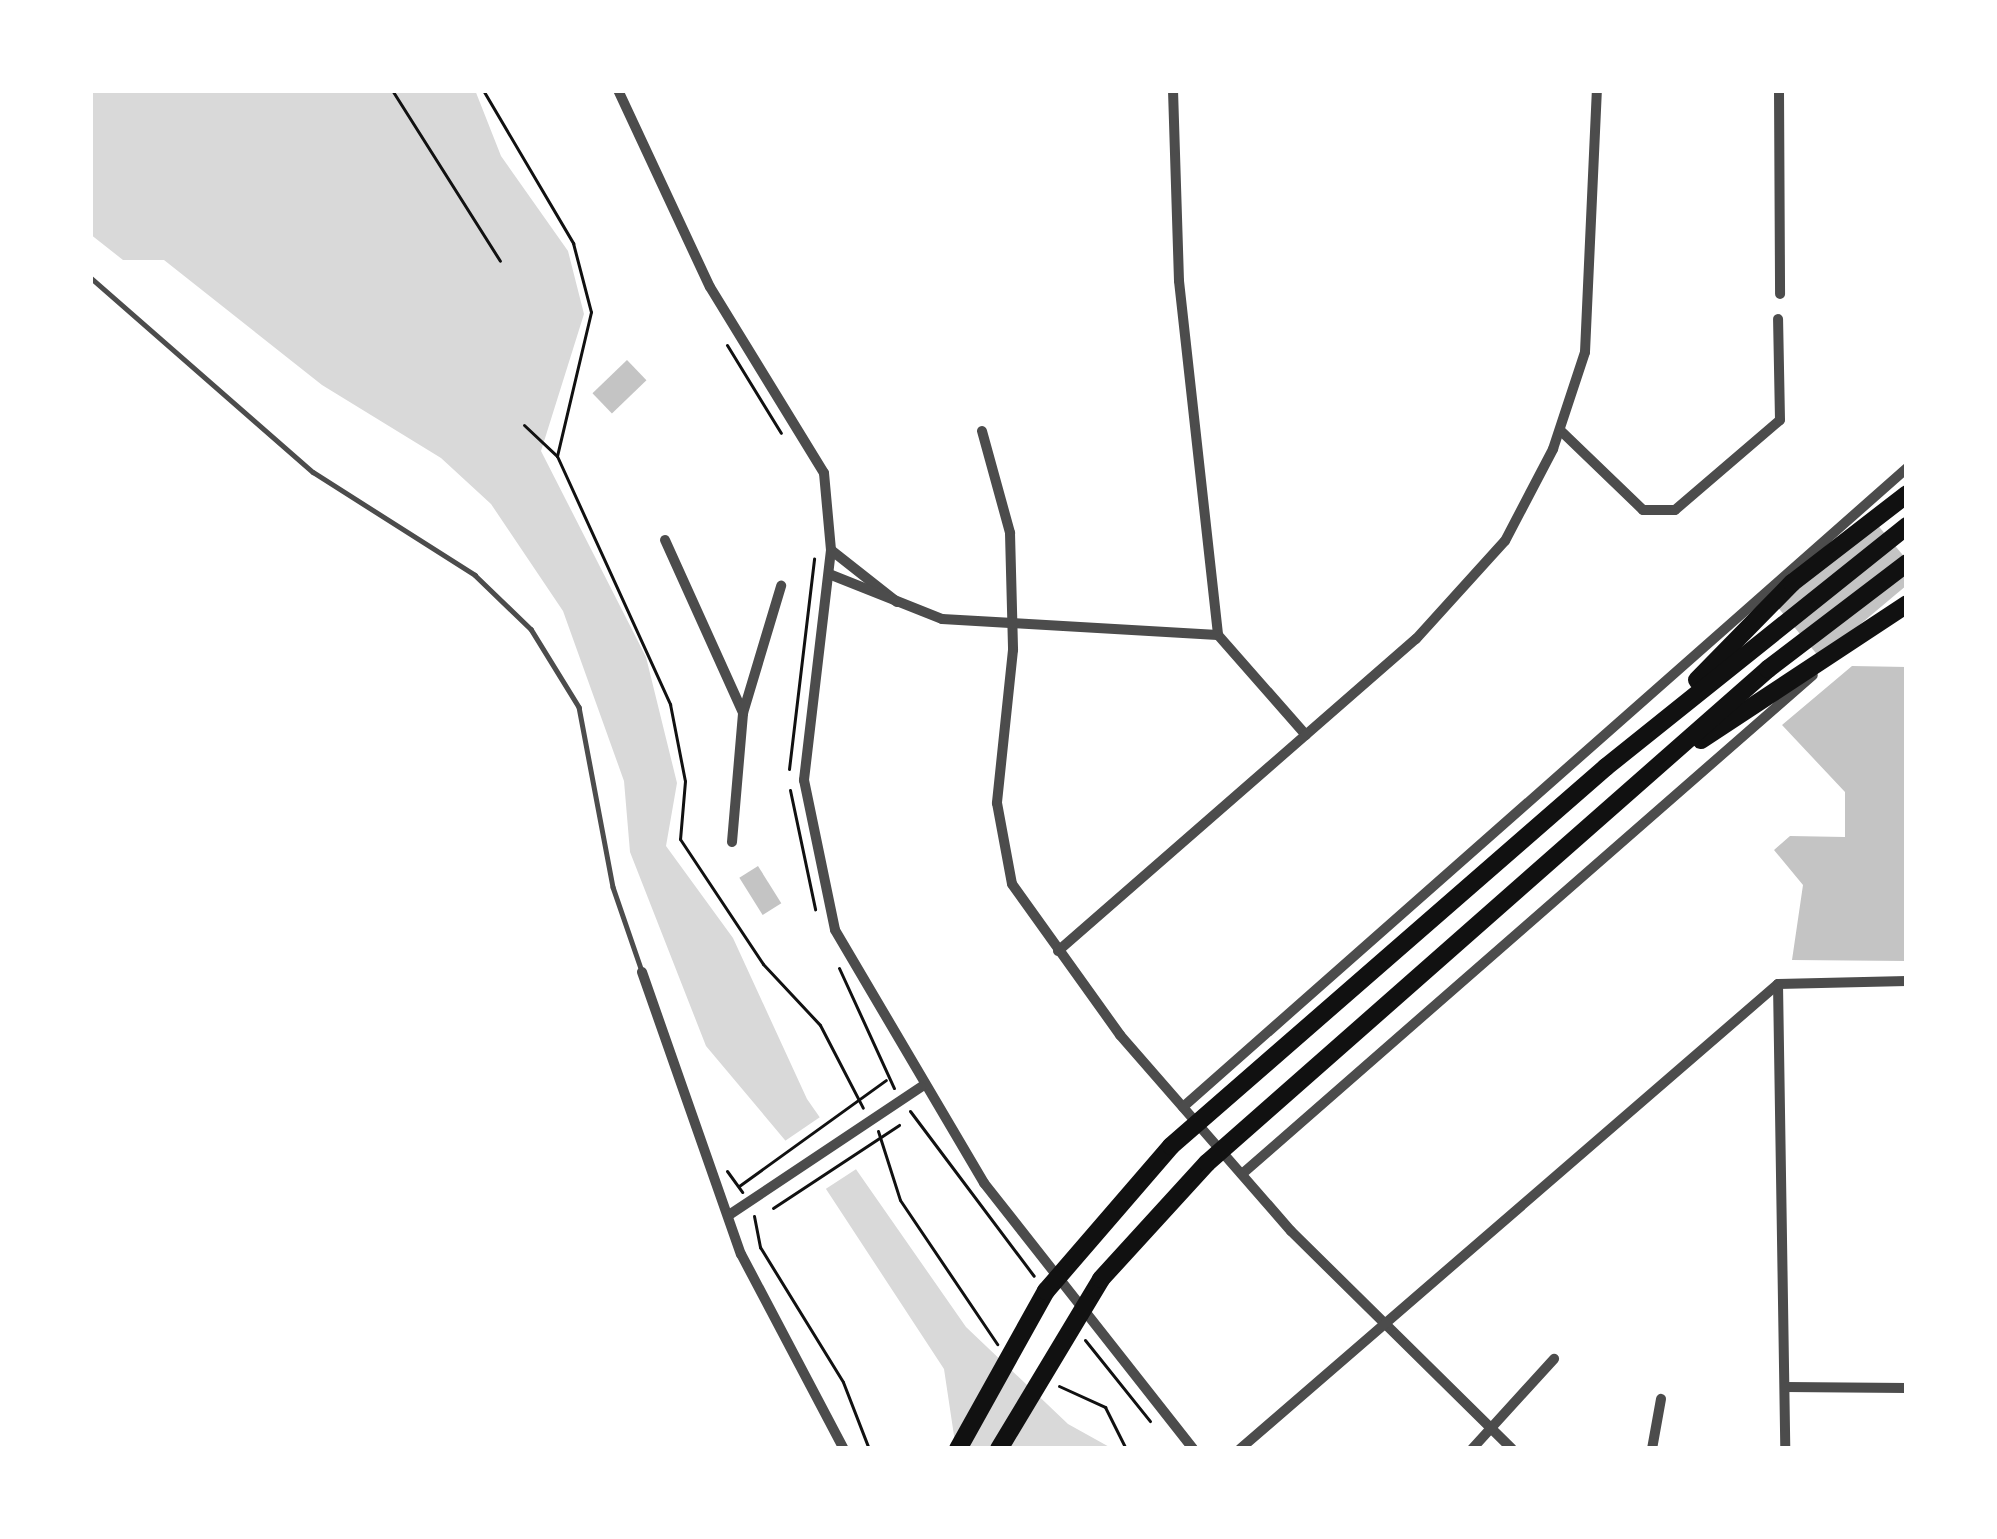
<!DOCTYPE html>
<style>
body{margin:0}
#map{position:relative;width:1997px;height:1539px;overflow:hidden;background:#fff;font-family:"Source Serif 4",serif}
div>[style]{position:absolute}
.water>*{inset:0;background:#d9d9d9}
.pier>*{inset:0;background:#fff}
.building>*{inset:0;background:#c4c4c4;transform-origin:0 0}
.path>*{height:3px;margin:-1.5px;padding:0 1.5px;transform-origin:1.5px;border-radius:1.5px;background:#111}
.service>*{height:4.5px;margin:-2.25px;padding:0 2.25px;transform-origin:2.25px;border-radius:2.25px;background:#4c4c4c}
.minor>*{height:10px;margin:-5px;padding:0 5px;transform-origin:5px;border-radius:5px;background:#4c4c4c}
.motorway>*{height:18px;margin:-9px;padding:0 9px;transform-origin:9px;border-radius:9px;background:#111}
span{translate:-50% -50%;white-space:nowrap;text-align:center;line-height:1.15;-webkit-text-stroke:12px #fff;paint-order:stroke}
.frame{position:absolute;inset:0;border:93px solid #fff;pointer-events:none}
</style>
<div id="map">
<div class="water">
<i style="clip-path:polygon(90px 90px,475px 90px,501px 156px,568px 251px,584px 314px,541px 451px,646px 657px,677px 783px,666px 846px,733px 938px,807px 1099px,966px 1327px,1068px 1424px,1113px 1449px,956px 1449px,944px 1369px,826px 1189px,706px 1046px,630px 852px,624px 781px,563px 611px,491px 504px,441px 458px,322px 385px,164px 260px,123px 260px,90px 234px)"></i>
</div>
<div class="pier">
<i style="clip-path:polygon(826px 1113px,864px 1164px,821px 1192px,779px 1145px)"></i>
</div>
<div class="building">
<i style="left:627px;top:360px;width:28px;height:48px;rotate:46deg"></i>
<i style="clip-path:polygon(1870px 516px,1907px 560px,1907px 585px,1820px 658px,1771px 599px)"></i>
<i style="clip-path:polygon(1852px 666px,1907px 667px,1907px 961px,1792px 960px,1803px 885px,1774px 850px,1790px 836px,1845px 837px,1845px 792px,1782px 725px)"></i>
<i style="left:758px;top:866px;width:44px;height:22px;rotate:58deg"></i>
</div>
<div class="path">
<i style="left:392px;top:90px;width:202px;rotate:57.7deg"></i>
<i style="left:483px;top:90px;width:178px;rotate:59.5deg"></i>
<i style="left:573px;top:243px;width:71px;rotate:75.4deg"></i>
<i style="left:591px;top:312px;width:148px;rotate:103.3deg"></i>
<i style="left:557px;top:456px;width:273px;rotate:65.5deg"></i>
<i style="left:670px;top:704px;width:78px;rotate:79deg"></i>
<i style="left:685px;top:781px;width:58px;rotate:94.9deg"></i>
<i style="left:680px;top:839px;width:150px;rotate:56.4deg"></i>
<i style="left:763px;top:964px;width:83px;rotate:46.9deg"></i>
<i style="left:820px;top:1025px;width:93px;rotate:62.6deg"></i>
<i style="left:727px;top:345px;width:103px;rotate:58.5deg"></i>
<i style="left:524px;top:425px;width:45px;rotate:43.2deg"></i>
<i style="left:789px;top:769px;width:212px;rotate:-83.2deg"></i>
<i style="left:790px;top:790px;width:122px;rotate:78.1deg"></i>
<i style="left:839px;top:968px;width:132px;rotate:65.4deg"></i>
<i style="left:910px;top:1111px;width:206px;rotate:53.1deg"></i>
<i style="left:878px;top:1131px;width:72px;rotate:72.3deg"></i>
<i style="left:900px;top:1200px;width:174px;rotate:56deg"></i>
<i style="left:727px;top:1171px;width:26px;rotate:54deg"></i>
<i style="left:739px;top:1186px;width:181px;rotate:-35.8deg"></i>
<i style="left:773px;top:1208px;width:151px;rotate:-33.4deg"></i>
<i style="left:754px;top:1216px;width:32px;rotate:79deg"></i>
<i style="left:760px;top:1247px;width:158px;rotate:58.4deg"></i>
<i style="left:843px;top:1382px;width:72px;rotate:68.8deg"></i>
<i style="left:1085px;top:1340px;width:104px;rotate:51.3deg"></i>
<i style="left:1059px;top:1386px;width:51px;rotate:24.5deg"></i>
<i style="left:1105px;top:1407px;width:47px;rotate:63.4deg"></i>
</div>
<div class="service">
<i style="left:90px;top:277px;width:296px;rotate:41.2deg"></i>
<i style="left:313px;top:472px;width:192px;rotate:32.4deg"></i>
<i style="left:475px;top:575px;width:78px;rotate:44deg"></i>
<i style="left:531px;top:629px;width:92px;rotate:58.4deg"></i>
<i style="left:579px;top:707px;width:183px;rotate:79.3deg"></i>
<i style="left:613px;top:887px;width:89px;rotate:71deg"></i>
</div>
<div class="minor">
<i style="left:618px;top:90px;width:217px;rotate:65deg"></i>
<i style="left:710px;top:287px;width:218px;rotate:58.5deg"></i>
<i style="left:824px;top:473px;width:77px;rotate:84.8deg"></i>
<i style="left:831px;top:550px;width:232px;rotate:96.7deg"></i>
<i style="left:804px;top:780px;width:153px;rotate:78.3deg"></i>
<i style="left:835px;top:930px;width:294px;rotate:59.5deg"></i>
<i style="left:984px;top:1183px;width:338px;rotate:51.8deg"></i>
<i style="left:1173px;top:90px;width:191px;rotate:88.2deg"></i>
<i style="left:1179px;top:281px;width:356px;rotate:83.7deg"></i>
<i style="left:1218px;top:635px;width:133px;rotate:48.7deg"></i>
<i style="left:1779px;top:90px;width:204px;rotate:89.7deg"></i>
<i style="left:982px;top:431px;width:106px;rotate:74.6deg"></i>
<i style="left:1010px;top:533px;width:117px;rotate:88.5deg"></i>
<i style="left:1013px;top:650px;width:154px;rotate:96deg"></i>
<i style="left:997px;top:803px;width:82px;rotate:79.5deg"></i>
<i style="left:1012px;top:884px;width:186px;rotate:54.4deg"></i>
<i style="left:1120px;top:1035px;width:260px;rotate:48.9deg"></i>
<i style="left:1291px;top:1231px;width:310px;rotate:44.6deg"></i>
<i style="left:1561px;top:431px;width:114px;rotate:43.9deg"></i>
<i style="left:1643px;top:510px;width:32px"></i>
<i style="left:1675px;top:510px;width:138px;rotate:-40.6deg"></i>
<i style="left:1780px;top:420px;width:101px;rotate:-91.1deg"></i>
<i style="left:665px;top:540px;width:190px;rotate:65.7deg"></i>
<i style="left:831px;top:550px;width:84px;rotate:38.2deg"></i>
<i style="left:829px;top:574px;width:122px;rotate:21.7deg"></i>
<i style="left:942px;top:619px;width:276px;rotate:3.3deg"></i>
<i style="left:732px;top:842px;width:129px;rotate:-85.1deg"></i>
<i style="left:743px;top:713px;width:133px;rotate:-73.3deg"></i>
<i style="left:1058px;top:951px;width:475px;rotate:-41.1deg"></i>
<i style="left:1416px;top:639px;width:132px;rotate:-47.8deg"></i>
<i style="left:1505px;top:541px;width:104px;rotate:-62.4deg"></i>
<i style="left:1553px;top:449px;width:102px;rotate:-71.7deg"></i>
<i style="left:1585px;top:352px;width:262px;rotate:-87.4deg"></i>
<i style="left:642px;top:972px;width:299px;rotate:70.7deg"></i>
<i style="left:741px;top:1254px;width:221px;rotate:62.2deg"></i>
<i style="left:1778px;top:984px;width:465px;rotate:89.1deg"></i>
<i style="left:1183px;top:1107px;width:966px;rotate:-41.43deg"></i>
<i style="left:1242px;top:1174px;width:758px;rotate:-41.15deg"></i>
<i style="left:729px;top:1215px;width:231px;rotate:-33.7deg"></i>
<i style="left:1785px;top:1387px;width:122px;rotate:0.5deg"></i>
<i style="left:1240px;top:1449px;width:711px;rotate:-40.84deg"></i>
<i style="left:1778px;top:984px;width:129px;rotate:-1.3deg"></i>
<i style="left:1472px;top:1449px;width:122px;rotate:-47.7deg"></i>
<i style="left:1652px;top:1449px;width:51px;rotate:-79.8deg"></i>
</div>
<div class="motorway">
<i style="left:1697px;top:680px;width:136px;rotate:-45.6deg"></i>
<i style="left:1792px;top:583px;width:145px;rotate:-37.7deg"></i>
<i style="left:1701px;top:740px;width:247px;rotate:-33.4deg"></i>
<i style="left:958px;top:1449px;width:181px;rotate:-60.9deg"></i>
<i style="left:1046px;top:1291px;width:191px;rotate:-49.2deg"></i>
<i style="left:1171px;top:1146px;width:577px;rotate:-41.06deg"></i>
<i style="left:1606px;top:767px;width:386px;rotate:-38.7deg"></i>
<i style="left:999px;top:1449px;width:198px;rotate:-59deg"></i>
<i style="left:1101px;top:1279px;width:157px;rotate:-47.6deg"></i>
<i style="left:1207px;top:1163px;width:748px;rotate:-41.37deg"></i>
<i style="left:1768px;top:669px;width:175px;rotate:-37.3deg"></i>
</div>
<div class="frame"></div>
</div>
